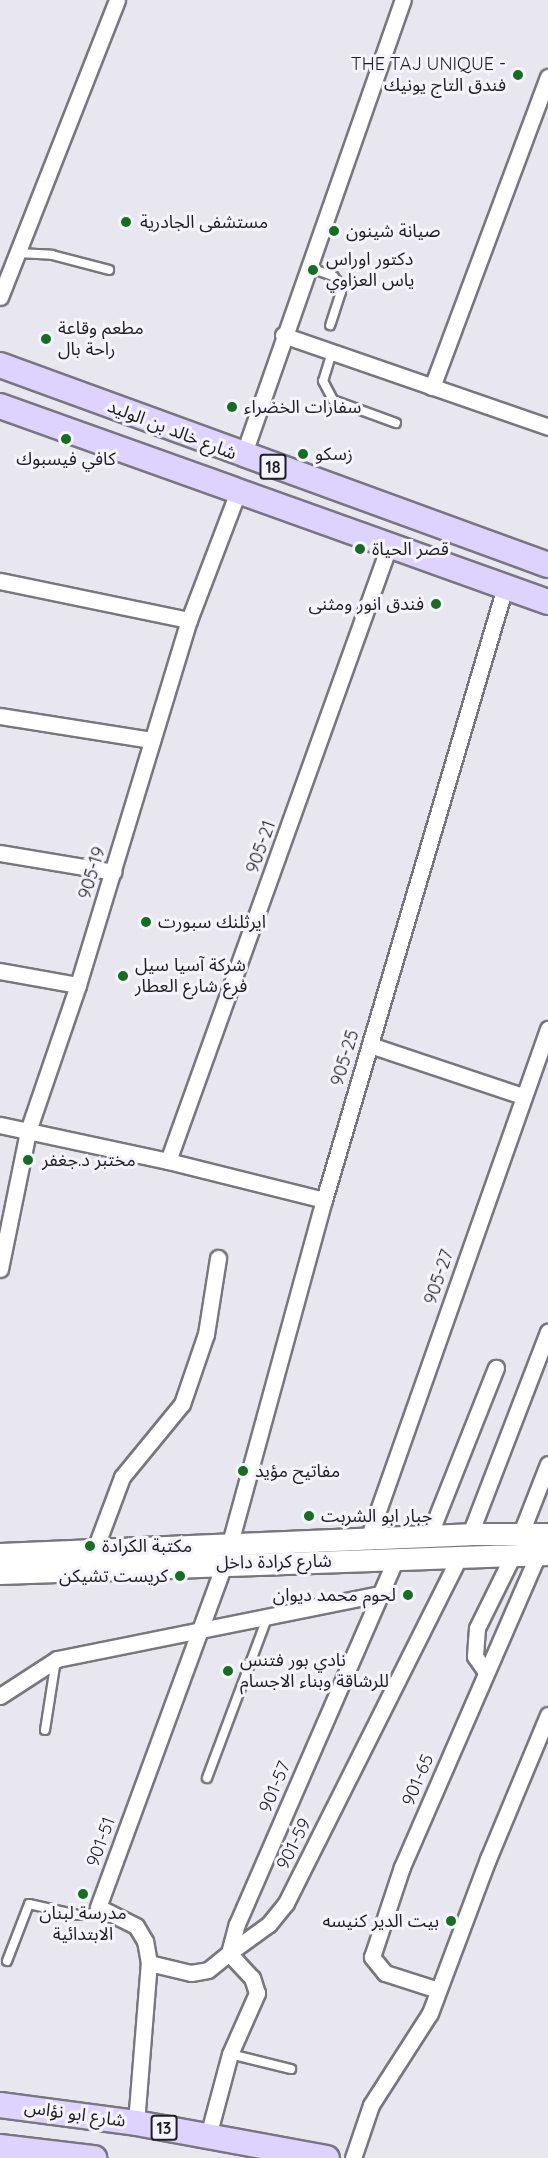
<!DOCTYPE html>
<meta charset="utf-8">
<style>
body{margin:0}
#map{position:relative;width:548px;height:2158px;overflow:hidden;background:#e8e6ee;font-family:Quicksand,"Noto Sans Arabic",sans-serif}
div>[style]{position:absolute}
.roads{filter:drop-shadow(2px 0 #78777e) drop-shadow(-2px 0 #78777e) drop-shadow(0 2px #78777e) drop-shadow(0 -2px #78777e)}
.service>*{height:8px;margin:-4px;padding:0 4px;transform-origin:4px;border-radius:4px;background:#fff}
.minor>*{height:15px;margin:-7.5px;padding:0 7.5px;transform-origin:7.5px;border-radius:7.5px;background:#fff}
.secondary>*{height:21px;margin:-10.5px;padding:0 10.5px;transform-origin:10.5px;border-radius:10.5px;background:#fff}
.primary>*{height:24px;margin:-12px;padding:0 12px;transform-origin:12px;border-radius:12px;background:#ddd3fe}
.dots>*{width:16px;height:16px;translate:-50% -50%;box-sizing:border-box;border:3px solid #f5f3fc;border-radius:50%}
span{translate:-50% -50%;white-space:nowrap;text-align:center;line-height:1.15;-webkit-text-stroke:6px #f5f3fc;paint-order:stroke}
.shield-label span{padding:2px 4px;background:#f5f3fc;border:2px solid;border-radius:4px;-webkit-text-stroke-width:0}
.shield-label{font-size:16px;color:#1f1e21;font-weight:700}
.poi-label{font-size:18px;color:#1f1e21}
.right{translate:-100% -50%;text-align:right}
.left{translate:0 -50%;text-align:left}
.street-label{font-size:18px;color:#1f1e21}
</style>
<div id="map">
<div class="roads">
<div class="service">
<i style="left:18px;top:253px;width:34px;rotate:3deg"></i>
<i style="left:52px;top:255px;width:59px;rotate:14.7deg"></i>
<i style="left:308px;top:267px;width:27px;rotate:20deg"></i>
<i style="left:333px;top:276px;width:11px;rotate:49deg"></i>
<i style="left:340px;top:284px;width:8px;rotate:83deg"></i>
<i style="left:341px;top:292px;width:35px;rotate:108deg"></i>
<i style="left:332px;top:352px;width:30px;rotate:107deg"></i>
<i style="left:323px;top:381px;width:21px;rotate:62deg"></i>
<i style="left:333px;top:400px;width:67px;rotate:20.1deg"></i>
<i style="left:45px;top:1730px;width:71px;rotate:-81.1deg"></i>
<i style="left:207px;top:1778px;width:171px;rotate:-69.4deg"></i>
<i style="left:7px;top:1961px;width:61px;rotate:-68.9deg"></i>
<i style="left:29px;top:1904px;width:50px;rotate:12.7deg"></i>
<i style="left:78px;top:1915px;width:15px;rotate:-8deg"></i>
<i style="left:93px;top:1913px;width:8px;rotate:-50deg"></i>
<i style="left:230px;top:2054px;width:63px;rotate:13.8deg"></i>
</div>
<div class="minor">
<i style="left:0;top:297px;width:319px;rotate:-68.5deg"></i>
<i style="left:283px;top:335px;width:281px;rotate:19.1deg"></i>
<i style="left:432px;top:387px;width:331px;rotate:-69.5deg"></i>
<i style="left:243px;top:456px;width:483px;rotate:-70.7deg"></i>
<i style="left:0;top:581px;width:193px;rotate:11.7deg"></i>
<i style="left:0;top:716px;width:154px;rotate:9deg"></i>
<i style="left:0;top:853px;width:115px;rotate:9.5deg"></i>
<i style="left:0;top:971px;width:79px;rotate:10.2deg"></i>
<i style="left:370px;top:1045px;width:160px;rotate:18.5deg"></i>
<i style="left:0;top:1125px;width:172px;rotate:12.1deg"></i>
<i style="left:168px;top:1161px;width:161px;rotate:14deg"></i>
<i style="left:168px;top:1161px;width:654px;rotate:-70.23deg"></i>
<i style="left:0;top:1269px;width:141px;rotate:-78.5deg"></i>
<i style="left:28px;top:1131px;width:154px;rotate:-71.1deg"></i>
<i style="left:78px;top:985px;width:382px;rotate:-73.1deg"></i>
<i style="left:189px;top:620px;width:137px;rotate:-69.1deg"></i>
<i style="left:521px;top:1533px;width:74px;rotate:-68.6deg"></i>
<i style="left:470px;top:1534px;width:217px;rotate:-68.9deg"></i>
<i style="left:429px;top:1536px;width:181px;rotate:-68.3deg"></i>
<i style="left:368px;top:1539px;width:541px;rotate:-70.56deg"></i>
<i style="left:230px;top:1543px;width:356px;rotate:-74.7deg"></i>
<i style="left:324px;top:1200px;width:639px;rotate:-73.55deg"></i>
<i style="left:95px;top:1549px;width:77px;rotate:-69.4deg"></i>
<i style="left:122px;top:1477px;width:94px;rotate:-50.6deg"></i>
<i style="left:182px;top:1404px;width:74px;rotate:-71.1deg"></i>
<i style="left:206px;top:1334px;width:77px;rotate:-81deg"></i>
<i style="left:486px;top:1672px;width:19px;rotate:-125deg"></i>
<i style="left:475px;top:1656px;width:28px;rotate:-86deg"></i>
<i style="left:477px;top:1628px;width:84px;rotate:-63.7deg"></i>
<i style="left:0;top:1696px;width:68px;rotate:-33deg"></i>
<i style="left:57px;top:1659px;width:329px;rotate:-11.4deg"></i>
<i style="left:149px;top:1963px;width:43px;rotate:13.4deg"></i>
<i style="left:191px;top:1973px;width:17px;rotate:-10deg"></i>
<i style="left:208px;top:1970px;width:27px;rotate:-39deg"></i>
<i style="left:229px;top:1953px;width:30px;rotate:-75deg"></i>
<i style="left:237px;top:1924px;width:399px;rotate:-66.5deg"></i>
<i style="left:438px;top:1990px;width:56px;rotate:-162.2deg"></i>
<i style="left:385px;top:1973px;width:21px;rotate:-129deg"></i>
<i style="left:372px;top:1957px;width:95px;rotate:-71.6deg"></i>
<i style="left:402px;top:1867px;width:344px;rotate:-66.5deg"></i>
<i style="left:136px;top:2123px;width:161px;rotate:-85.4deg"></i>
<i style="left:149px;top:1963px;width:22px;rotate:-100deg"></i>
<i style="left:145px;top:1941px;width:17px;rotate:-121deg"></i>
<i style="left:136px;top:1926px;width:42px;rotate:-153.4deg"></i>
<i style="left:98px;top:1907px;width:368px;rotate:-69.8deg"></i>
<i style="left:208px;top:2136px;width:85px;rotate:-75deg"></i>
<i style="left:230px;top:2054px;width:67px;rotate:-66.1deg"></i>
<i style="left:257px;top:1993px;width:16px;rotate:-108deg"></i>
<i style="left:252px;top:1978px;width:34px;rotate:-133deg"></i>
<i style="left:229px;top:1953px;width:49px;rotate:-35.9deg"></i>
<i style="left:269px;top:1924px;width:27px;rotate:-51deg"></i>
<i style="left:286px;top:1903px;width:390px;rotate:-63.4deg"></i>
<i style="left:353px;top:2158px;width:56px;rotate:-71.2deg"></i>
<i style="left:371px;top:2105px;width:109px;rotate:-57.3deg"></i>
<i style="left:430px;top:2013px;width:165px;rotate:-69.4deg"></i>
<i style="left:488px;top:1859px;width:156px;rotate:-67.4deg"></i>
</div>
<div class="secondary">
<i style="left:0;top:1554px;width:470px;rotate:-2.4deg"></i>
<i style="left:470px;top:1534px;width:78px"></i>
<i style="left:0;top:1573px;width:548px;rotate:-1.99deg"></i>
</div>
<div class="primary">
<i style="left:0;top:365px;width:583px;rotate:20.05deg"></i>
<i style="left:0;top:406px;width:582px;rotate:19.68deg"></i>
<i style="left:0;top:2105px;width:137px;rotate:7.5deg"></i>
<i style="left:136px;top:2123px;width:194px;rotate:10.4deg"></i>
<i style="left:0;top:2147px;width:95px;rotate:6.7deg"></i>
</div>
</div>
<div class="dots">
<i style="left:518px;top:75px;background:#12701e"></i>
<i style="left:126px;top:222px;background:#12701e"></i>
<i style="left:334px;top:231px;background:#12701e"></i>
<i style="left:313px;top:270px;background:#12701e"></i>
<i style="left:46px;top:339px;background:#12701e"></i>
<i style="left:232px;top:407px;background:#12701e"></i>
<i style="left:66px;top:439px;background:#12701e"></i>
<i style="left:303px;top:454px;background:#12701e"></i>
<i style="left:360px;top:549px;background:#12701e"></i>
<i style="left:436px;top:604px;background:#12701e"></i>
<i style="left:146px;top:922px;background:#12701e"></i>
<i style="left:123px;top:976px;background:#12701e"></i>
<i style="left:28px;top:1160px;background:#12701e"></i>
<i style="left:243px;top:1471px;background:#12701e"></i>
<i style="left:309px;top:1516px;background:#12701e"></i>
<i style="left:90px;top:1546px;background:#12701e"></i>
<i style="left:180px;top:1576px;background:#12701e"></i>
<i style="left:408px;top:1595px;background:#12701e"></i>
<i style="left:228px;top:1671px;background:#12701e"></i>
<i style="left:83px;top:1894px;background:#12701e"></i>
<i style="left:451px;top:1921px;background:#12701e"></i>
</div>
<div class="shield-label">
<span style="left:273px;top:467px">18</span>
<span style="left:164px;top:2128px">13</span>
</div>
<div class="poi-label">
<span class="right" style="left:506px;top:75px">THE TAJ UNIQUE -<br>فندق التاج يونيك</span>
<span class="left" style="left:140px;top:222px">مستشفى الجادرية</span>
<span class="left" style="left:346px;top:231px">صيانة شينون</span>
<span class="left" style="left:326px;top:270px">دكتور اوراس<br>ياس العزاوي</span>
<span class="left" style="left:58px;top:339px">مطعم وقاعة<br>راحة بال</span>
<span class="left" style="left:244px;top:407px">سفارات الخضراء</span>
<span class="left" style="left:315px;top:454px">زسكو</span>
<span style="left:66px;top:459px">كافي فيسبوك</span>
<span class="left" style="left:372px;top:549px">قصر الحياة</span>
<span class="right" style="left:424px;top:604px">فندق انور ومثنى</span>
<span class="left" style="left:158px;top:922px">ايرثلنك سبورت</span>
<span class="left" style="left:135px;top:976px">شركة آسيا سيل<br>فرع شارع العطار</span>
<span class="left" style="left:42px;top:1160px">مختبر د.جغفر</span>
<span class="left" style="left:255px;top:1471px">مفاتيح مؤيد</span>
<span class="left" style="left:321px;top:1516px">جبار ابو الشربت</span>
<span class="left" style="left:102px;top:1546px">مكتبة الكرادة</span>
<span class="right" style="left:168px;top:1576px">كريست تشيكن</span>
<span class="right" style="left:396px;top:1595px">لحوم محمد ديوان</span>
<span class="left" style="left:240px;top:1671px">نادي بور فتنس<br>للرشاقة وبناء الاجسام</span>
<span style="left:83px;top:1924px">مدرسة لبنان<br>الابتدائية</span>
<span class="right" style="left:439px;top:1921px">بيت الدير كنيسه</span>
</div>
<div class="street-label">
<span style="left:172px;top:430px;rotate:21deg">شارع خالد بن الوليد</span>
<span style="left:261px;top:847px;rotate:-70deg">905-21</span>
<span style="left:92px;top:873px;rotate:-73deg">905-19</span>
<span style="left:345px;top:1058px;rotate:-73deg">905-25</span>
<span style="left:439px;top:1277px;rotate:-71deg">905-27</span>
<span style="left:274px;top:1562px;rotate:-1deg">شارع كرادة داخل</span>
<span style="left:418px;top:1780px;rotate:-67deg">901-65</span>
<span style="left:275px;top:1787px;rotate:-67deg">901-57</span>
<span style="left:101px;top:1842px;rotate:-70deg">901-51</span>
<span style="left:294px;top:1844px;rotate:-63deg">901-59</span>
<span style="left:75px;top:2114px;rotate:8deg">شارع ابو نؤاس</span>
</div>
</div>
